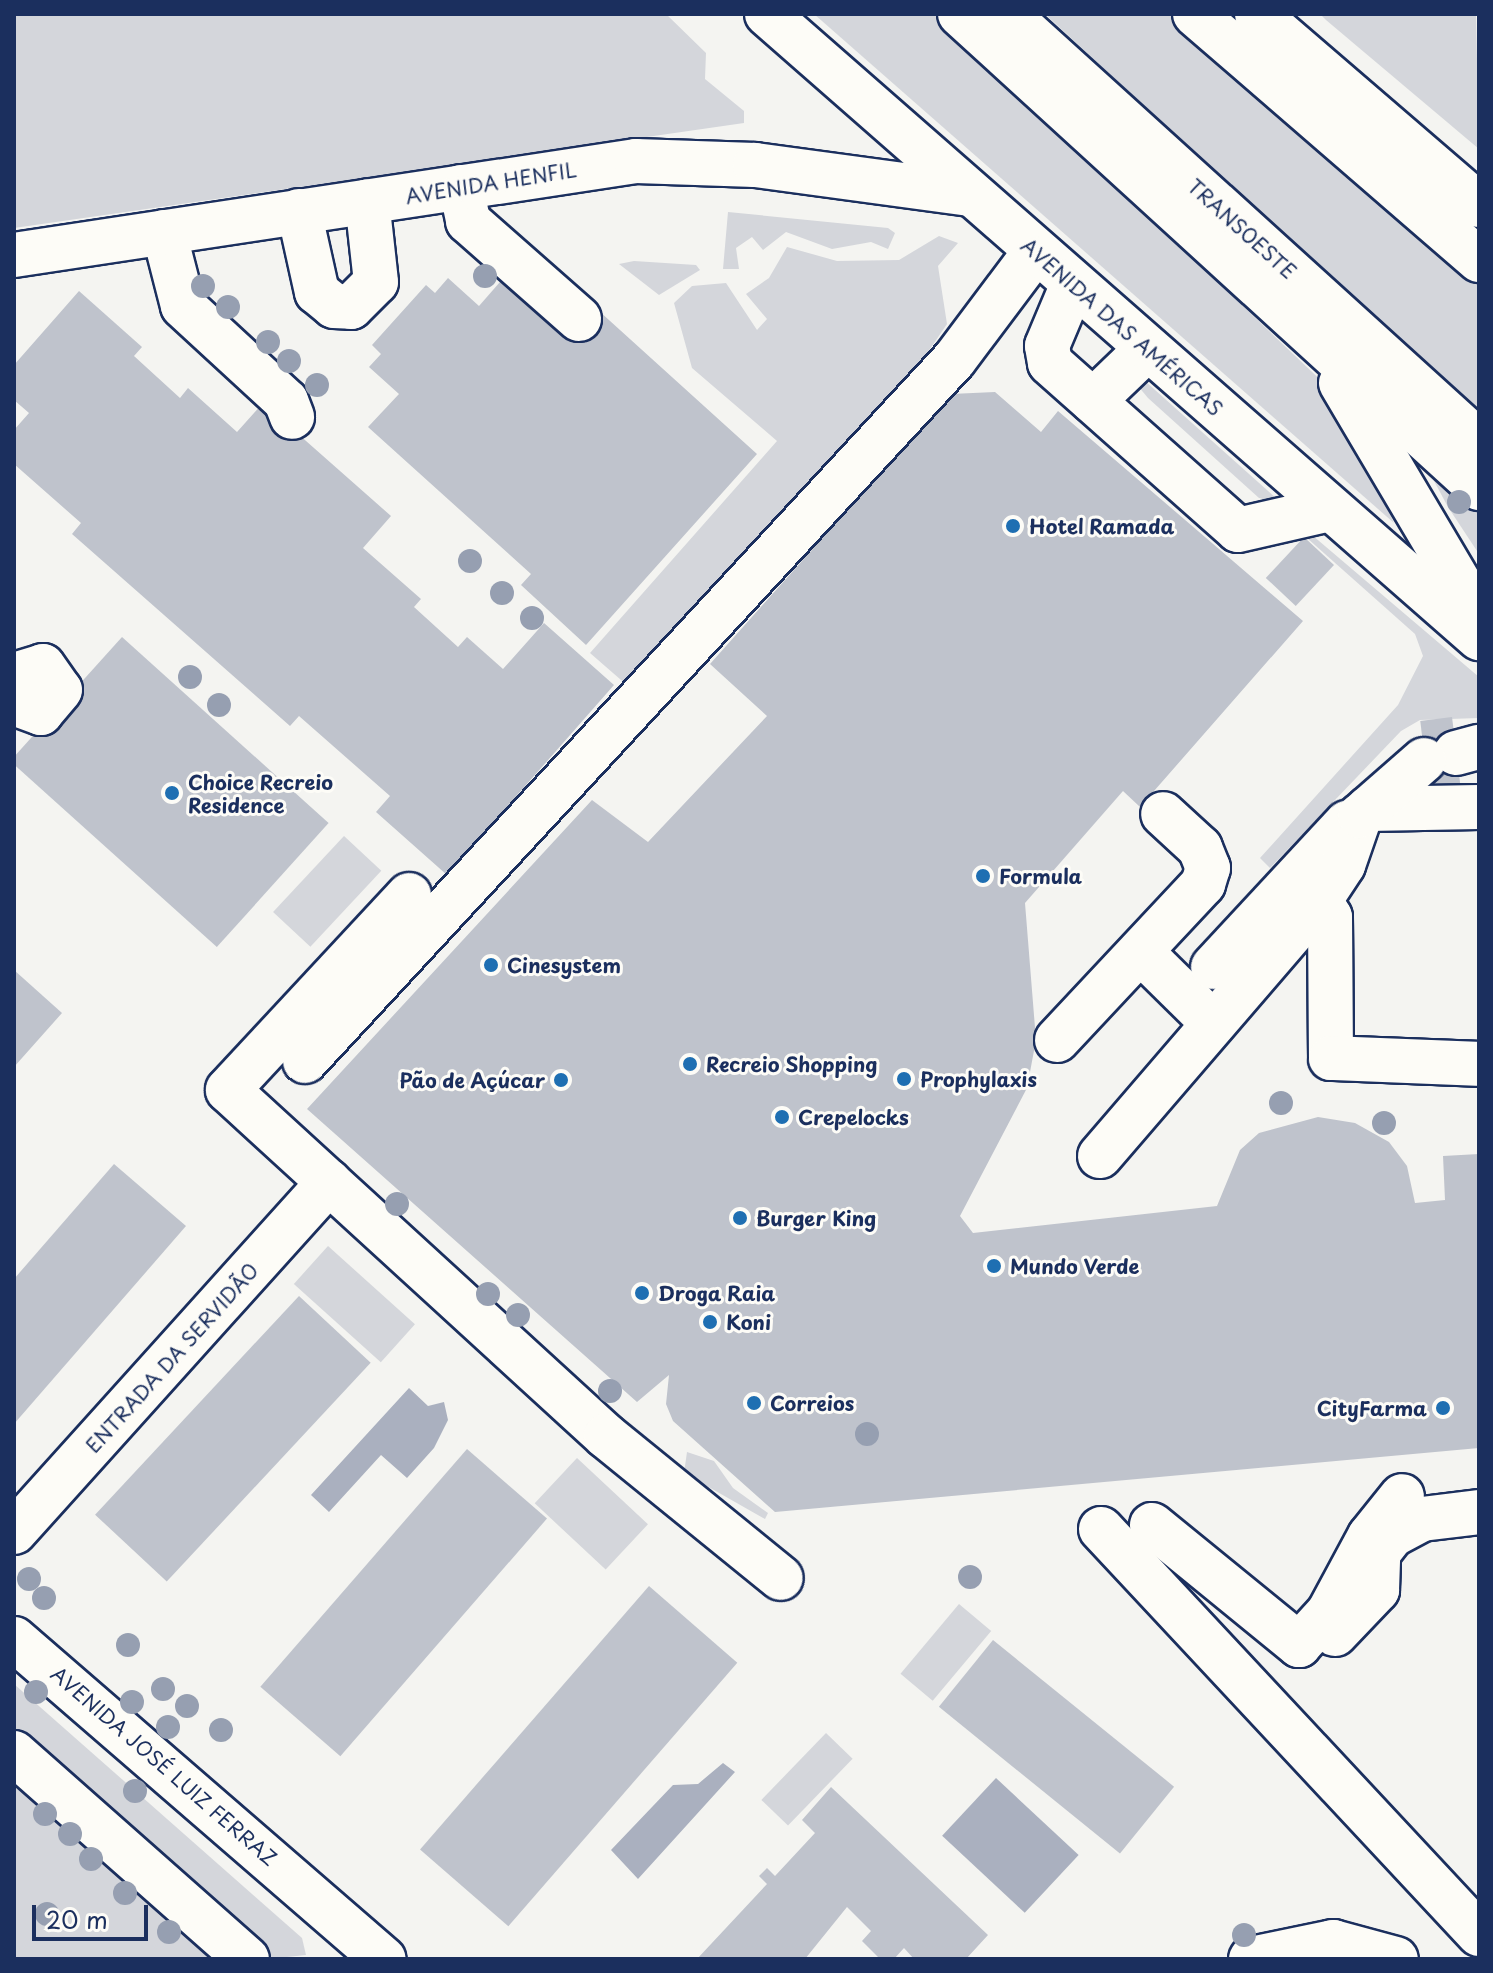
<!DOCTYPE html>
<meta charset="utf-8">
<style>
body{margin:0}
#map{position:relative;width:1493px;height:1973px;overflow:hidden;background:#f4f4f1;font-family:"Playpen Sans",sans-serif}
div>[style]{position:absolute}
.green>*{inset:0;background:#d4d6db;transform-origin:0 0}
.water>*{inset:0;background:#aab0bf;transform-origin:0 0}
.building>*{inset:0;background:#bfc3cc;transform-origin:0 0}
.roads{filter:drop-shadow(2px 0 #1b2f5e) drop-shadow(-2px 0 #1b2f5e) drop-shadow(0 2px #1b2f5e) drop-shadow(0 -2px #1b2f5e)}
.minor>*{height:44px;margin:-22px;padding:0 22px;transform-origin:22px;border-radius:22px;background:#fdfcf7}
.major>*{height:44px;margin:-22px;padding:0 22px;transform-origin:22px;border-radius:22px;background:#fdfcf7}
.highway>*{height:44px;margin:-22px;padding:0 22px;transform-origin:22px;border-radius:22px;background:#fdfcf7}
.trees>*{width:24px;height:24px;margin:-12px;border-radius:50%;background:#969fb1}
.dots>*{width:22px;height:22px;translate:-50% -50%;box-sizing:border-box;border:4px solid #fdfcf7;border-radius:50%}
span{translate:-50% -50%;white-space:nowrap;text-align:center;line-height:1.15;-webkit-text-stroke:6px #fdfcf7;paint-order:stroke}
.street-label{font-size:20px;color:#1b2f5e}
.poi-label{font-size:20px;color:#1b2f5e;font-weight:700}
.left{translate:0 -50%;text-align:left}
.right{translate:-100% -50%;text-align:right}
.frame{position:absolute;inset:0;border:16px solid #1b2f5e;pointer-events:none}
.scale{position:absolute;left:32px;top:1905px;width:116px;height:36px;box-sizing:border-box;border:4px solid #1b2f5e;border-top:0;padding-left:10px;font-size:24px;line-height:28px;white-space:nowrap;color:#1b2f5e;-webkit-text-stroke:6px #fdfcf7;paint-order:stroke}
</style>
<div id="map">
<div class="green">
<i style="clip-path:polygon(14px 14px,666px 14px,706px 53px,705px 79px,744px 111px,744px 123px,14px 228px)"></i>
<i style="clip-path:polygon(814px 14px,936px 14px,1331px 390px,1394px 523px)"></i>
<i style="clip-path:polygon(1045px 14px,1188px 14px,1479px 267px,1479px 415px)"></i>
<i style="clip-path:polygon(1320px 14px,1476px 14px,1479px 149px,1326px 20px)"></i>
<i style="clip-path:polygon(728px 212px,888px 228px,895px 233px,888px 249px,871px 242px,832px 249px,786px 232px,763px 250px,752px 237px,736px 248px,739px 269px,723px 269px)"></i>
<i style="clip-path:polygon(939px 236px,958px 243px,938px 266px,947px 324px,867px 442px,636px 693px,590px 653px,777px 441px,692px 368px,674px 303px,692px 286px,726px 283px,757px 330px,767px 319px,746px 294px,769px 278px,787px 247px,837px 261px,899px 260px)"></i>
<i style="clip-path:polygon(634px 261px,696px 265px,700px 270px,659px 295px,619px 264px)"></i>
<i style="clip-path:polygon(1145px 381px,1277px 499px,1275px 502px,1259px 498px,1148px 398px,1138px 386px)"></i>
<i style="clip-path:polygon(1412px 440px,1479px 500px,1479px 554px,1448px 507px)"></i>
<i style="clip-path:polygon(1312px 535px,1479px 677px,1479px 718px,1420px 720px,1401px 731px,1270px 868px,1260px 858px,1398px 705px,1423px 656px,1415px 634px,1307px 538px)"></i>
<i style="left:344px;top:836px;width:51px;height:104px;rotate:43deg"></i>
<i style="left:328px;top:1246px;width:117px;height:51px;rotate:42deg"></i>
<i style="clip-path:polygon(687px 1452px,714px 1461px,733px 1488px,768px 1513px,765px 1519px,684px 1473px)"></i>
<i style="left:577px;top:1458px;width:97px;height:62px;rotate:43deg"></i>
<i style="left:959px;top:1604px;width:42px;height:91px;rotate:40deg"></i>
<i style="clip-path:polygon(14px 1684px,302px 1938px,306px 1955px,268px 1959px,14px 1735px)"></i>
<i style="left:826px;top:1733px;width:37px;height:93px;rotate:44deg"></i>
<i style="clip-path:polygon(14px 1782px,222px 1959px,14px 1959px)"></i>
</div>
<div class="water">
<i style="clip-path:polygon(409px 1388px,428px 1406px,444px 1402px,448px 1420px,434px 1448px,407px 1478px,381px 1455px,329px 1512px,311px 1495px)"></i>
<i style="clip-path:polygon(723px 1763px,735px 1772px,638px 1879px,611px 1850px,673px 1785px,698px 1784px)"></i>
<i style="left:996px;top:1778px;width:113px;height:79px;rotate:43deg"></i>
</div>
<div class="building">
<i style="clip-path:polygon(507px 274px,599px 311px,757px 454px,586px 645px,521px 585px,531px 574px,368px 427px,399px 394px,369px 367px,381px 354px,372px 345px,426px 285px,435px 293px,448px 278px,479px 306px)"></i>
<i style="clip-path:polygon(79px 291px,142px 347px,134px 356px,180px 398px,188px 388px,237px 432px,263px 403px,391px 516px,363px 548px,421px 599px,414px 607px,458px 647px,467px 637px,503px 669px,544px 623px,614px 685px,447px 875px,376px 812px,390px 796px,299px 716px,290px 726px,72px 534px,81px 523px,14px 464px,14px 430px,29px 413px,14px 400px,14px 365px)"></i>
<i style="clip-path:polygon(995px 392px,1041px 432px,1058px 411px,1303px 621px,1140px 807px,1123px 791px,1025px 903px,1036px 1040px,1027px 1088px,960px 1216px,973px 1233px,1217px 1206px,1240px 1150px,1259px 1133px,1318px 1117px,1355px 1123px,1389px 1142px,1407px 1166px,1415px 1203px,1445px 1200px,1443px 1156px,1479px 1154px,1479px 1448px,775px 1512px,673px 1421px,666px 1404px,669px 1375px,637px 1402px,307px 1109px,592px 800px,648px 842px,767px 716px,710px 664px,951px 394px)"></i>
<i style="left:1304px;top:537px;width:41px;height:56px;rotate:43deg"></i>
<i style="left:122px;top:637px;width:278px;height:167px;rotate:42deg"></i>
<i style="left:1452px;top:717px;width:79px;height:32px;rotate:83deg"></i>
<i style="clip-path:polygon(14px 970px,62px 1013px,14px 1067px)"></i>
<i style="clip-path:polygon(114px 1164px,186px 1226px,14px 1424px,14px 1279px)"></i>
<i style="left:299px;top:1296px;width:98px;height:299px;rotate:43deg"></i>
<i style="left:467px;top:1449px;width:106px;height:315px;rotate:41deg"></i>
<i style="left:649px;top:1586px;width:117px;height:349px;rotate:41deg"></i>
<i style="left:993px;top:1640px;width:233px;height:86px;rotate:39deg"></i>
<i style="clip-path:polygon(831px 1787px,988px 1935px,966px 1959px,914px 1959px,904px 1948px,894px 1959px,880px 1959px,862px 1941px,871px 1931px,847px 1907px,805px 1959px,697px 1959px,767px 1884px,759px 1876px,767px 1868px,775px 1876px,815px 1833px,802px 1820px)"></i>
</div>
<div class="roads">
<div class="minor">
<i style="left:1007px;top:14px;width:637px;rotate:42.2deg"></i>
<i style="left:1195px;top:14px;width:376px;rotate:40.9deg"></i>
<i style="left:461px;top:187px;width:35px;rotate:78deg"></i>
<i style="left:468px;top:221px;width:148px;rotate:41.4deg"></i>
<i style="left:299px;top:211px;width:83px;rotate:77.5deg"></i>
<i style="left:317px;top:292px;width:22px;rotate:39deg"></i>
<i style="left:334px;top:306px;width:17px;rotate:3deg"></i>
<i style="left:351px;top:307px;width:35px;rotate:-45deg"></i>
<i style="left:376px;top:282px;width:81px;rotate:-96.3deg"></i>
<i style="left:164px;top:232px;width:76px;rotate:75.6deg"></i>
<i style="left:183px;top:306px;width:140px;rotate:42.7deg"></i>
<i style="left:286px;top:401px;width:17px;rotate:69deg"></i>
<i style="left:14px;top:255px;width:629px;rotate:-8.59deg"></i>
<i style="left:636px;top:161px;width:119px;rotate:1.9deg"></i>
<i style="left:755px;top:165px;width:217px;rotate:7.7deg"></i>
<i style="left:1073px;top:284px;width:67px;rotate:112.8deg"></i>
<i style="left:1047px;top:346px;width:17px;rotate:80deg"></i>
<i style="left:1050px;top:363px;width:251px;rotate:41.6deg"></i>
<i style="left:1238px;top:530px;width:94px;rotate:-12.9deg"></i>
<i style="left:1093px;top:401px;width:76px;rotate:-43.9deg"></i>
<i style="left:14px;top:675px;width:30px;rotate:-17deg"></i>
<i style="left:43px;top:666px;width:29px;rotate:55deg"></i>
<i style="left:60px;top:690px;width:30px;rotate:130deg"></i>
<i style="left:41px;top:713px;width:29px;rotate:-160deg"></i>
<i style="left:1456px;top:753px;width:24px;rotate:-15deg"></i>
<i style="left:1368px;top:809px;width:111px;rotate:-1deg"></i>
<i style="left:409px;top:895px;width:266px;rotate:132.9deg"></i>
<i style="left:228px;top:1090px;width:512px;rotate:42.47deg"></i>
<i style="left:606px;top:1436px;width:225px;rotate:39.1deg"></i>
<i style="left:1320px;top:900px;width:20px;rotate:60deg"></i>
<i style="left:1330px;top:917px;width:141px;rotate:89.6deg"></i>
<i style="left:1331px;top:1058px;width:148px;rotate:2.3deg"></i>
<i style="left:1142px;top:953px;width:100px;rotate:44.6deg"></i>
<i style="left:1213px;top:967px;width:197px;rotate:-47.1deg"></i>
<i style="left:1057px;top:1040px;width:214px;rotate:-46.9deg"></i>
<i style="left:1203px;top:884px;width:17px;rotate:-73deg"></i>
<i style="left:1208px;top:868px;width:22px;rotate:-112deg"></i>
<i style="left:1200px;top:848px;width:50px;rotate:-137.4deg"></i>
<i style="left:305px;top:1061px;width:955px;rotate:-47.21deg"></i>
<i style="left:954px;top:360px;width:135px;rotate:-53.1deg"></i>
<i style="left:1100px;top:1156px;width:338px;rotate:-49.3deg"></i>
<i style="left:1320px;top:900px;width:42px;rotate:-56.7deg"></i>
<i style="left:1343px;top:865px;width:52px;rotate:-70.9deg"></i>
<i style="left:1360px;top:816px;width:85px;rotate:-41.2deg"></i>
<i style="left:1152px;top:1525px;width:190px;rotate:39.2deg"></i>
<i style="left:1299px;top:1645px;width:45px;rotate:-47.7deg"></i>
<i style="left:1329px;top:1612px;width:86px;rotate:-61.7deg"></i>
<i style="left:1370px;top:1536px;width:51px;rotate:-51.3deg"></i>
<i style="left:1101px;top:1529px;width:554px;rotate:46.97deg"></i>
<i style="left:14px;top:1532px;width:471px;rotate:-48deg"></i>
<i style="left:1335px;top:1634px;width:61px;rotate:-46.3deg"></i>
<i style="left:1377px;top:1590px;width:37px;rotate:-88deg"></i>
<i style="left:1378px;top:1553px;width:23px;rotate:-52deg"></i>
<i style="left:1392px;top:1535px;width:34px;rotate:-28deg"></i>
<i style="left:1422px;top:1519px;width:57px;rotate:-7deg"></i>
<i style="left:14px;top:1639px;width:489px;rotate:40.9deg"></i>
<i style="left:14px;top:1753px;width:311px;rotate:41.5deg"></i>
<i style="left:1251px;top:1959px;width:84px;rotate:-11.7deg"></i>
<i style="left:1333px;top:1942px;width:65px;rotate:15.1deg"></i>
</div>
<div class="major">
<i style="left:767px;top:14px;width:947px;rotate:41.23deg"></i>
</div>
<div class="highway">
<i style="left:960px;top:14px;width:703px;rotate:42.41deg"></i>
<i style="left:1257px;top:14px;width:293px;rotate:40.7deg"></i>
<i style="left:1341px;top:383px;width:271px;rotate:59.4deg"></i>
</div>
</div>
<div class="trees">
<i style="left:485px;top:276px"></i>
<i style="left:203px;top:286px"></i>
<i style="left:228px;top:307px"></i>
<i style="left:268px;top:342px"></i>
<i style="left:289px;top:361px"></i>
<i style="left:317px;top:385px"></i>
<i style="left:1459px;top:502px"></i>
<i style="left:470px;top:561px"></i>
<i style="left:502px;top:593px"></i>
<i style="left:532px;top:618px"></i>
<i style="left:190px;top:677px"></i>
<i style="left:219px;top:705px"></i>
<i style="left:1281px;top:1103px"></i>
<i style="left:1384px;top:1123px"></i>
<i style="left:397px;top:1204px"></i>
<i style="left:488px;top:1294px"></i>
<i style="left:518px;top:1315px"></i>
<i style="left:610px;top:1391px"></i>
<i style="left:867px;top:1434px"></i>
<i style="left:970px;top:1577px"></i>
<i style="left:29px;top:1579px"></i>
<i style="left:44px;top:1598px"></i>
<i style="left:128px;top:1645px"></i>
<i style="left:163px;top:1689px"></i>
<i style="left:36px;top:1692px"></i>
<i style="left:132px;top:1702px"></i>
<i style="left:187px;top:1706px"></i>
<i style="left:168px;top:1727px"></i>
<i style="left:221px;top:1730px"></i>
<i style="left:135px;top:1791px"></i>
<i style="left:45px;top:1814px"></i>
<i style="left:70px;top:1834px"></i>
<i style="left:91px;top:1859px"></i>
<i style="left:125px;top:1893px"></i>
<i style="left:47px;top:1914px"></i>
<i style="left:169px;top:1932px"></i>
<i style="left:1244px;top:1935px"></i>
</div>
<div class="dots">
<i style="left:1013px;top:526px;background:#1f6fb2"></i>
<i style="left:172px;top:793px;background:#1f6fb2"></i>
<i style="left:983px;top:876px;background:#1f6fb2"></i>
<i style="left:491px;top:965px;background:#1f6fb2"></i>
<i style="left:690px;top:1064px;background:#1f6fb2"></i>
<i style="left:904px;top:1079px;background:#1f6fb2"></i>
<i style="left:561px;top:1080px;background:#1f6fb2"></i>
<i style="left:782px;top:1117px;background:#1f6fb2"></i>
<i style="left:740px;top:1218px;background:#1f6fb2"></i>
<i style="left:994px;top:1266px;background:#1f6fb2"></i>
<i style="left:642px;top:1293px;background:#1f6fb2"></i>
<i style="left:710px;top:1322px;background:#1f6fb2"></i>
<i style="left:754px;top:1403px;background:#1f6fb2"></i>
<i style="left:1443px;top:1408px;background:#1f6fb2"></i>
</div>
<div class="street-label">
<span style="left:491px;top:183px;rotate:-9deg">AVENIDA HENFIL</span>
<span style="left:1242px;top:229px;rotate:42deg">TRANSOESTE</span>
<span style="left:1122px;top:327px;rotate:41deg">AVENIDA DAS AMÉRICAS</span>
<span style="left:172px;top:1358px;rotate:-48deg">ENTRADA DA SERVIDÃO</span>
<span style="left:164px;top:1766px;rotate:41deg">AVENIDA JOSÉ LUIZ FERRAZ</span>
</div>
<div class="poi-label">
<span class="left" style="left:1029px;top:526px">Hotel Ramada</span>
<span class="left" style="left:188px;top:794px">Choice Recreio<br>Residence</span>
<span class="left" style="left:999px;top:876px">Formula</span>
<span class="left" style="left:507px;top:965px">Cinesystem</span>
<span class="left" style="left:706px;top:1064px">Recreio Shopping</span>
<span class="left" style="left:920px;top:1079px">Prophylaxis</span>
<span class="right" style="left:545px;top:1080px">Pão de Açúcar</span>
<span class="left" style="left:798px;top:1117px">Crepelocks</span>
<span class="left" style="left:756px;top:1218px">Burger King</span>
<span class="left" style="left:1010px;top:1266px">Mundo Verde</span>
<span class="left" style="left:658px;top:1293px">Droga Raia</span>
<span class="left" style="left:726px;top:1322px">Koni</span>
<span class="left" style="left:770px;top:1403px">Correios</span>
<span class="right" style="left:1427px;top:1408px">CityFarma</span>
</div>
<div class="frame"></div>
<div class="scale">20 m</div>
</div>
